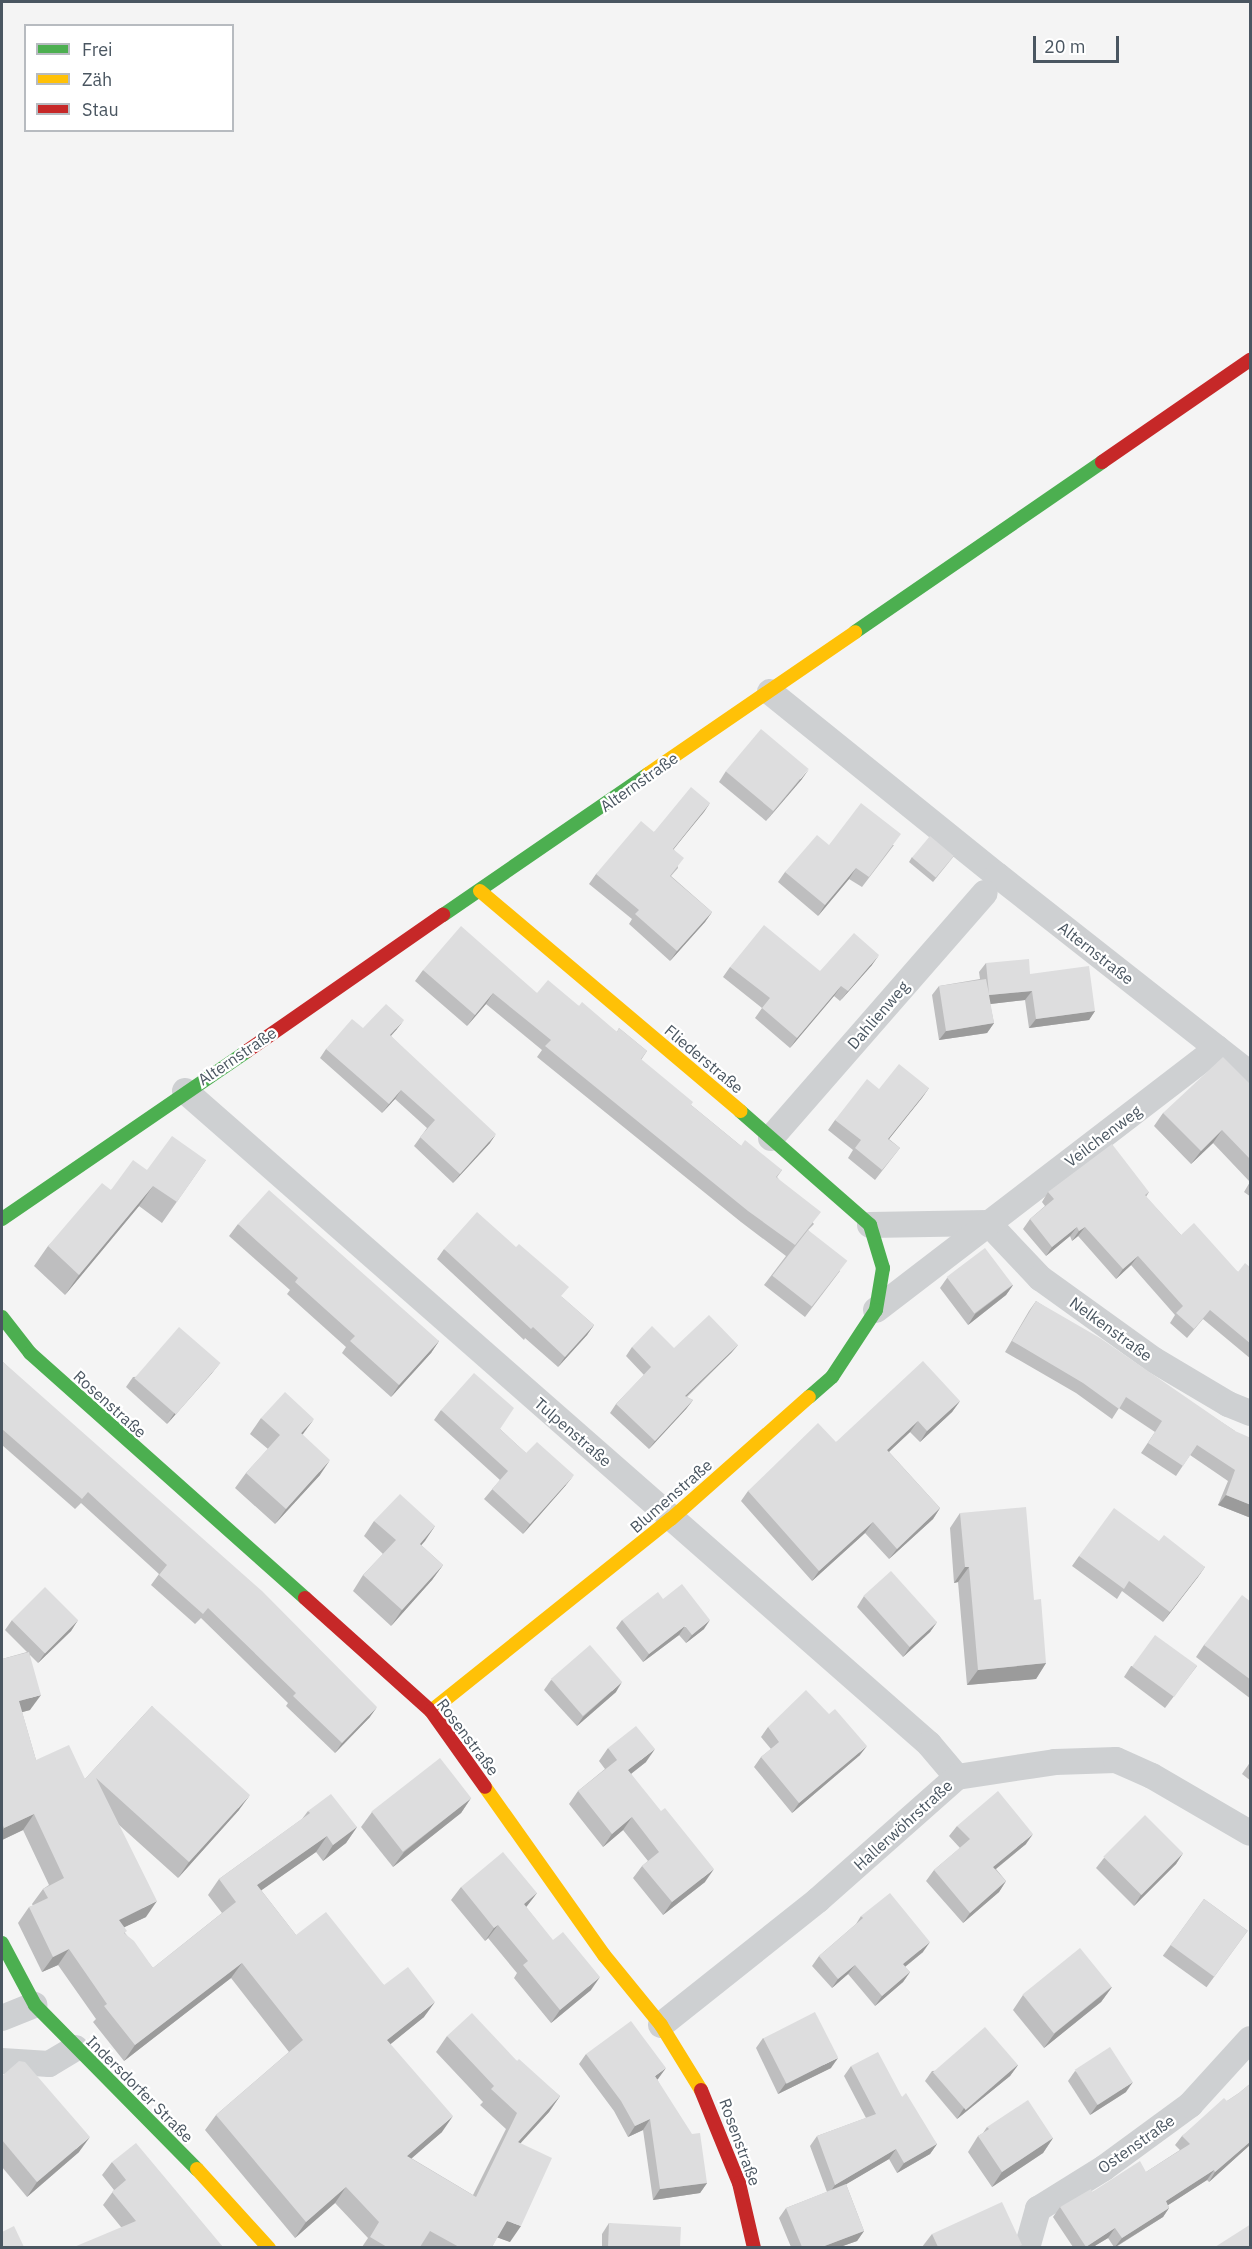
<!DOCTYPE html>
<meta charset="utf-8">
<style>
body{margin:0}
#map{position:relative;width:1252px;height:2249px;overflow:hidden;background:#f4f4f4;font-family:"IBM Plex Sans",sans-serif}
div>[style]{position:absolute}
.street>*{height:26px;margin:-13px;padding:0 13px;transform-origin:13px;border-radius:13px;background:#ced0d2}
.fast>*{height:14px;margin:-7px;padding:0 7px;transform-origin:7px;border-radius:7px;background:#4caf50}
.slow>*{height:14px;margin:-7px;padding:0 7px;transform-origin:7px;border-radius:7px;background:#ffc107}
.jam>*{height:14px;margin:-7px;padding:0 7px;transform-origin:7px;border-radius:7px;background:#c62828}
.wall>*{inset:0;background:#bebebf;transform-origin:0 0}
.shaded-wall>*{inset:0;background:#9b9b9b}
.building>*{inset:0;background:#ddddde;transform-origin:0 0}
span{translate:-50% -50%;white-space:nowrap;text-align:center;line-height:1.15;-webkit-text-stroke:4.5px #fff;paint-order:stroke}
.street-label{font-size:16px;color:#4a5661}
.frame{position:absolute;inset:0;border:3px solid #4a5661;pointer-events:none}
.legend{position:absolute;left:24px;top:24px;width:210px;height:108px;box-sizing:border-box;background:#fff;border:2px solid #b7bbc0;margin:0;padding:8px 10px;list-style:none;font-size:18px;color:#4a5661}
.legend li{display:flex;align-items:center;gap:12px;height:30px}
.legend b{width:30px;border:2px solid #b7bbc0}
.scale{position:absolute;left:1033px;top:36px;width:86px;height:27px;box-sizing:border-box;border:3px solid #4a5661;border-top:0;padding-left:8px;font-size:18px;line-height:21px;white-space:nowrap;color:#4a5661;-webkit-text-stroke:4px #fff;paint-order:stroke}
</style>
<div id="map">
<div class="street">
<i style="left:770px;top:692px;width:292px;rotate:38.9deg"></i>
<i style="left:997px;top:875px;width:322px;rotate:38.2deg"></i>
<i style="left:185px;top:1091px;width:990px;rotate:41.27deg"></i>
<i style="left:929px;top:1744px;width:43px;rotate:49.7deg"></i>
<i style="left:771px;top:1138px;width:325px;rotate:-48.9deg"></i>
<i style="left:870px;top:1225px;width:118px;rotate:-1deg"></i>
<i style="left:988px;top:1223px;width:76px;rotate:46.6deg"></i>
<i style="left:1040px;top:1278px;width:140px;rotate:35.7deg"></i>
<i style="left:1154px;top:1360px;width:86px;rotate:30.7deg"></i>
<i style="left:1228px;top:1404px;width:24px;rotate:22deg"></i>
<i style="left:876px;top:1310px;width:430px;rotate:-37.5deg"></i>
<i style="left:2px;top:2018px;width:35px;rotate:-22deg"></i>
<i style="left:661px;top:2025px;width:201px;rotate:-38.5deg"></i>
<i style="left:818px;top:1900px;width:186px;rotate:-41.5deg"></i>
<i style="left:957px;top:1777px;width:99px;rotate:-8.7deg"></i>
<i style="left:1055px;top:1762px;width:61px;rotate:-1.9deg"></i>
<i style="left:1116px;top:1760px;width:39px;rotate:24deg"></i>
<i style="left:1152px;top:1776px;width:113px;rotate:30.2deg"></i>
<i style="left:2px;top:2061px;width:47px;rotate:3.7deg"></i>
<i style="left:49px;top:2064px;width:31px;rotate:-31deg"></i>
<i style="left:1027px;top:2248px;width:41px;rotate:-74.2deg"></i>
<i style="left:1038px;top:2209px;width:78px;rotate:-31.8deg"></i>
<i style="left:1104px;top:2168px;width:107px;rotate:-36.2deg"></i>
<i style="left:1190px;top:2105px;width:89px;rotate:-47.7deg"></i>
</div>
<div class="fast">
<i style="left:855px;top:632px;width:300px;rotate:-34.5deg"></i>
<i style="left:443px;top:915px;width:249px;rotate:-34.5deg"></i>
<i style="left:740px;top:1111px;width:173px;rotate:41.2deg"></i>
<i style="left:870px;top:1225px;width:45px;rotate:73.2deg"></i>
<i style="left:883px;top:1268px;width:43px;rotate:99.5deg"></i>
<i style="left:876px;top:1310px;width:80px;rotate:123.3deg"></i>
<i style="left:832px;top:1377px;width:30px;rotate:139deg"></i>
<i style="left:2px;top:1219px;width:297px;rotate:-34.4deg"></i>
<i style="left:2px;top:1317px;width:46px;rotate:52.1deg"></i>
<i style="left:30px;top:1353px;width:368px;rotate:41.7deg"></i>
<i style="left:2px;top:1943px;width:70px;rotate:62deg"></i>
<i style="left:35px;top:2005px;width:231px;rotate:45.4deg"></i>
</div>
<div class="slow">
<i style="left:648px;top:774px;width:251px;rotate:-34.4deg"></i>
<i style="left:480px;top:891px;width:341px;rotate:40.2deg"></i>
<i style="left:431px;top:1711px;width:307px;rotate:-38.7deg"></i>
<i style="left:671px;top:1519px;width:184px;rotate:-41.5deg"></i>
<i style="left:485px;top:1787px;width:206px;rotate:54.7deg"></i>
<i style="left:604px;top:1955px;width:90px;rotate:50.8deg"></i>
<i style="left:661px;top:2025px;width:76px;rotate:58.4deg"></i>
<i style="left:197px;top:2169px;width:107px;rotate:47.7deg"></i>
</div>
<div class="jam">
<i style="left:1102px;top:462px;width:180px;rotate:-34.6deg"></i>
<i style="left:247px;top:1051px;width:239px;rotate:-34.8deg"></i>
<i style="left:305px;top:1598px;width:169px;rotate:41.9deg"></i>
<i style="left:431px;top:1711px;width:93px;rotate:54.6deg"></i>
<i style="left:701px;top:2090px;width:100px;rotate:67.8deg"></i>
<i style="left:739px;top:2183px;width:67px;rotate:77deg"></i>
</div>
<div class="wall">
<i style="clip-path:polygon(726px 771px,802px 779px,766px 821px,719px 782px)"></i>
<i style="clip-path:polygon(710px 803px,674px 849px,678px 868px,671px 876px,712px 912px,705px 922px,670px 961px,629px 924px,632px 919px,589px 884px,596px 874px,654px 832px)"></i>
<i style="clip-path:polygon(829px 845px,894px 845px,862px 887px,849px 879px,818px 916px,778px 882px,785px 872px)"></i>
<i style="clip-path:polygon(954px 856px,933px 882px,909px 862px,912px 857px)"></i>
<i style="clip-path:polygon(986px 963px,1030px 974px,1095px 1011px,1089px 1020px,1029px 1028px,1025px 1000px,990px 1004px,994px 1023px,987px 1033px,939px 1040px,932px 995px,939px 986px,980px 979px,979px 972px)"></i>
<i style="clip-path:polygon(872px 965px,840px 1001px,834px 996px,790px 1048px,755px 1018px,762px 1008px,723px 977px,730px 967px,820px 971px)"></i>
<i style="clip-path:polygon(423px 970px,537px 993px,579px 1006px,617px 1032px,619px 1028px,647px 1051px,641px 1060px,691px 1105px,741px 1146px,782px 1170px,777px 1177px,814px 1224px,808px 1230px,840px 1271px,805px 1317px,764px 1285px,786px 1256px,741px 1222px,537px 1057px,542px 1050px,486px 1004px,467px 1026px,415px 981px)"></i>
<i style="clip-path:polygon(363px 1028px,397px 1029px,391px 1036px,490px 1143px,453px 1183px,414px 1146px,427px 1128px,395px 1099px,382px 1113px,320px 1058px,326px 1049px)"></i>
<i style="clip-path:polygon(1251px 1085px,1251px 1197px,1244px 1192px,1250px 1182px,1213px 1143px,1191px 1164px,1154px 1126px,1163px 1113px)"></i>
<i style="clip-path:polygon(929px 1088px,889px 1139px,900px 1148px,875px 1180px,848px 1158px,853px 1150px,828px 1130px,835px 1120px,879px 1089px)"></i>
<i style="clip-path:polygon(206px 1160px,162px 1223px,139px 1206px,65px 1295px,34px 1266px,48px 1246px,111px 1190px,147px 1170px)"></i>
<i style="clip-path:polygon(1048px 1192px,1149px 1192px,1146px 1197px,1181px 1235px,1238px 1272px,1251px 1268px,1251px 1359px,1203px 1319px,1187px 1338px,1170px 1323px,1175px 1315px,1131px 1265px,1116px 1279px,1078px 1236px,1072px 1241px,1070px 1236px,1046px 1256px,1023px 1229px,1030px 1219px,1045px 1206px,1042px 1202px)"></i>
<i style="clip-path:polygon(238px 1224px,439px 1341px,431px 1353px,391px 1397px,342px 1353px,346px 1347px,287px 1294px,290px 1290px,229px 1236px)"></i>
<i style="clip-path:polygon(444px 1249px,562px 1297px,594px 1325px,587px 1335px,558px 1367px,525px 1338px,524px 1340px,437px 1259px)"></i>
<i style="clip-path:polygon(947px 1278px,1013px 1285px,1006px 1295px,968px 1325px,940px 1288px)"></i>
<i style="clip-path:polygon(1036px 1301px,1235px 1431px,1251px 1518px,1218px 1505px,1228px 1481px,1190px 1455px,1176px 1476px,1141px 1453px,1155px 1432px,1119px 1408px,1112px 1419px,1076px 1393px,1005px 1352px,1029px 1311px)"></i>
<i style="clip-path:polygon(738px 1345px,731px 1353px,687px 1397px,693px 1400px,686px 1409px,649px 1449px,610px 1413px,616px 1404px,644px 1375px,626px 1356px,632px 1347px,674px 1348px)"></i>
<i style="clip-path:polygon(2px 1361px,370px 1717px,335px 1753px,286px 1706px,288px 1703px,201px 1618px,195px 1624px,151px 1585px,159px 1574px,81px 1503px,75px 1509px,2px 1445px)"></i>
<i style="clip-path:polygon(212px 1373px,167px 1424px,126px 1387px,133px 1377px)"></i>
<i style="clip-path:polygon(960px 1401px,952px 1412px,920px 1442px,910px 1432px,889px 1452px,940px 1508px,933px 1519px,889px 1559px,865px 1533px,812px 1581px,741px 1501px,748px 1491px,836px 1442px)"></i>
<i style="clip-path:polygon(441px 1410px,500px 1429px,526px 1453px,566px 1485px,523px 1534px,484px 1499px,500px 1480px,434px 1420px)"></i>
<i style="clip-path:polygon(261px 1418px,303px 1435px,320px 1475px,275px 1524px,235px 1488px,246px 1473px,268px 1449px,250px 1434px)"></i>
<i style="clip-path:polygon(960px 1513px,1046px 1663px,1036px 1679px,967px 1685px,958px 1582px,954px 1583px,950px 1528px)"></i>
<i style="clip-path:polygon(374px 1521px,435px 1526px,421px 1545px,443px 1565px,432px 1580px,391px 1626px,353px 1591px,363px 1575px,383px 1554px,364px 1536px)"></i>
<i style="clip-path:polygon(1159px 1541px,1205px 1567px,1163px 1622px,1122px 1591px,1117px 1599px,1072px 1566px,1079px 1556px)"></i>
<i style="clip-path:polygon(864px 1596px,937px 1622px,930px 1632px,903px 1657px,857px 1607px)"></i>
<i style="clip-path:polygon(1251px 1602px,1251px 1699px,1196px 1657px,1204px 1645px)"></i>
<i style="clip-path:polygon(12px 1620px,78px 1620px,71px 1631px,38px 1663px,30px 1655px,30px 1710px,22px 1712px,36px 1760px,85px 1779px,152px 1706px,239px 1810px,178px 1878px,118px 1824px,146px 1917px,124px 1927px,125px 1933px,153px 1968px,222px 1913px,208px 1895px,219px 1879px,302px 1819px,308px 1811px,357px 1827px,346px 1843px,323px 1861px,316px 1852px,261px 1890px,296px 1935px,384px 1985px,424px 2017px,390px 2044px,442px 2132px,411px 2158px,473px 2195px,506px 2129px,480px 2105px,483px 2102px,436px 2052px,447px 2036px,517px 2061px,560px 2096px,549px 2112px,520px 2143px,510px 2242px,497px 2237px,492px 2247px,362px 2247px,368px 2238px,335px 2203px,295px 2238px,205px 2130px,216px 2115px,289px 2052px,231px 1978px,124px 2061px,93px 2022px,96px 2019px,58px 1965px,42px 1972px,18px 1923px,29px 1907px,33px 1906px,32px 1904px,43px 1889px,49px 1885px,23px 1830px,2px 1840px,2px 1659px,27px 1652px,5px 1630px)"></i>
<i style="clip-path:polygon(622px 1620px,704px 1629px,686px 1643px,679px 1635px,643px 1662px,616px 1628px)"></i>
<i style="clip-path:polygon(1131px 1666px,1197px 1666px,1165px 1708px,1124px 1677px)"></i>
<i style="clip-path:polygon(551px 1680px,616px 1692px,577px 1726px,544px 1690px)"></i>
<i style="clip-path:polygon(829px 1714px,860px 1755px,792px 1813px,754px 1767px,761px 1757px,771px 1749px,761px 1737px,768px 1727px)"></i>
<i style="clip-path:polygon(608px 1748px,646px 1762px,631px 1774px,705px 1882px,663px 1915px,633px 1878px,642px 1866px,648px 1861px,623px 1830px,603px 1847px,569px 1804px,578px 1791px,605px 1769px,599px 1761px)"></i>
<i style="clip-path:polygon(1251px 1761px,1251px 1781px,1242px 1774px)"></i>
<i style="clip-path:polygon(471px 1798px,461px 1813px,393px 1867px,361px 1827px,372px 1812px)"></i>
<i style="clip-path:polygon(957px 1826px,1026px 1844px,996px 1869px,1006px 1881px,999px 1892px,963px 1923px,926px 1881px,934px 1870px,960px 1848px,949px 1836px)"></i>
<i style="clip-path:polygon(1183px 1853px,1176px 1864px,1134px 1906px,1096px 1868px,1104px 1858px)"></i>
<i style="clip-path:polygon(461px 1887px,537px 1893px,526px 1907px,591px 1990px,551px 2023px,514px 1978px,517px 1973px,488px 1938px,485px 1941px,451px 1900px)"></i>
<i style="left:1204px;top:1899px;width:54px;height:70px;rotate:36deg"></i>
<i style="clip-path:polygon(861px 1916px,923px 1952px,905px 1967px,910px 1972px,903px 1982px,875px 2006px,848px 1974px,832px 1988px,812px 1966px,819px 1956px,856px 1924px)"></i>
<i style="clip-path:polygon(1112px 1987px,1101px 2002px,1044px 2048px,1013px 2010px,1023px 1995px)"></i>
<i style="clip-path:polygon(763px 2038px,831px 2068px,778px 2094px,756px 2048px)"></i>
<i style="clip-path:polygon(586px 2054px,658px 2079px,657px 2079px,707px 2183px,700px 2193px,653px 2200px,643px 2130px,628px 2137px,614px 2111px,579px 2064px)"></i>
<i style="clip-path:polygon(1018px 2065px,1010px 2076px,957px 2119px,925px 2081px,932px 2071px)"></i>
<i style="clip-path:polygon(851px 2066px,902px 2097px,937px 2144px,930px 2154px,897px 2173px,889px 2159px,846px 2184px,864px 2231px,857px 2241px,840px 2247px,791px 2247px,779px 2218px,786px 2208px,827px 2192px,810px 2146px,817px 2136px,866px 2118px,844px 2076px)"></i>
<i style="clip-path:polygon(1075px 2071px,1126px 2092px,1090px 2115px,1068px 2081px)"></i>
<i style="clip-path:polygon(2px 2076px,79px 2152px,27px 2197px,2px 2167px)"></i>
<i style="clip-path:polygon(1251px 2083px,1251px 2144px,1209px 2182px,1207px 2180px,1168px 2205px,1169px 2208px,1163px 2217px,1116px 2247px,1114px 2247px,1108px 2238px,1093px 2247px,1073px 2247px,1053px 2217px,1060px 2207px,1092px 2192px,1146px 2172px,1180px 2150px,1175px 2145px,1182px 2136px,1227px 2101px,1239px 2093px)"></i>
<i style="clip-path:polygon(987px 2127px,1053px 2138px,1043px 2153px,992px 2187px,968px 2152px,978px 2136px,983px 2133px)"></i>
<i style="clip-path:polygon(112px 2162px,223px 2247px,121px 2227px,103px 2205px,114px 2190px,102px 2175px)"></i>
<i style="clip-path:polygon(609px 2223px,680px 2247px,602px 2247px,602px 2234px)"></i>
<i style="clip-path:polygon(932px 2234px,1020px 2247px,922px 2247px)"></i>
</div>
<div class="shaded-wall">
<i style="clip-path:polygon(809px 769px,802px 779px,766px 821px,774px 811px)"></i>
<i style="clip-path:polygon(710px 803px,704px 812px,666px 858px,673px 849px)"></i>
<i style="clip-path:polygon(856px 868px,849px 879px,818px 916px,825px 905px)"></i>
<i style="clip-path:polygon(712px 912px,705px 922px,670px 961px,677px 951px)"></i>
<i style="clip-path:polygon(879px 955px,872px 965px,840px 1001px,848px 991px)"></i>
<i style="clip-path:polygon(841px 986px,834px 996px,790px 1048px,797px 1038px)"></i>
<i style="clip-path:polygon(1032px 991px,1025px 1000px,982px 1005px,989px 995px)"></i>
<i style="clip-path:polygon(493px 993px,486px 1004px,467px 1026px,475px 1015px)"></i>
<i style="clip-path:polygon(1095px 1011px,1089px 1020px,1029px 1028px,1036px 1019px)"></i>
<i style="clip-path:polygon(404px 1020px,397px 1029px,383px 1044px,390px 1035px)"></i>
<i style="clip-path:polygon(994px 1023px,987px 1033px,939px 1040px,946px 1031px)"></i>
<i style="clip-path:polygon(929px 1088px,922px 1098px,881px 1149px,888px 1139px)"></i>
<i style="clip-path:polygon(401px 1090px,395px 1099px,382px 1113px,389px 1104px)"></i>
<i style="clip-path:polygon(1222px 1130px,1213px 1143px,1191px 1164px,1201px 1151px)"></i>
<i style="clip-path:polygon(496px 1134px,490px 1143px,453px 1183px,460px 1174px)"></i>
<i style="clip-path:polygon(153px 1186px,139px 1206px,65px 1295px,79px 1275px)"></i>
<i style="clip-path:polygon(1077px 1227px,1070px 1236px,1046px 1256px,1052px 1247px)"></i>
<i style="clip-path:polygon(1085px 1227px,1078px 1236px,1072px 1241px,1079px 1231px)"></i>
<i style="clip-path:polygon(1138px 1256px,1131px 1265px,1116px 1279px,1123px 1269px)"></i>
<i style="clip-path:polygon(1013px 1285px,1006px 1295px,968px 1325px,975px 1314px)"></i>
<i style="clip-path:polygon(594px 1325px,587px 1335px,558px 1367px,565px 1357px)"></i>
<i style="clip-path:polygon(439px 1341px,431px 1353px,391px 1397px,399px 1385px)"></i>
<i style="clip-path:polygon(738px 1345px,731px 1353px,678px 1404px,685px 1396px)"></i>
<i style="clip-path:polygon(220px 1363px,212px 1373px,167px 1424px,174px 1414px)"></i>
<i style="clip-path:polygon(693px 1400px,686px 1409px,649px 1449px,655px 1441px)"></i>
<i style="clip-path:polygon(960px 1401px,952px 1412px,920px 1442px,927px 1431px)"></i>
<i style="clip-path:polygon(314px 1419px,303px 1434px,290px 1448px,301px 1433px)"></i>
<i style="clip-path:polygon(918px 1421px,910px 1432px,879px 1461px,887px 1450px)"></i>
<i style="clip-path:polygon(330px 1460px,320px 1475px,275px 1524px,286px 1509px)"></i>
<i style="clip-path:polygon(574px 1475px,566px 1485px,523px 1534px,530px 1524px)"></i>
<i style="clip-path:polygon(1226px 1495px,1251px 1505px,1251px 1518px,1218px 1505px)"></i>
<i style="clip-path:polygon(940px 1508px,933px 1519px,889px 1559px,897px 1549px)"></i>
<i style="clip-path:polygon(873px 1522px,865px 1533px,812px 1581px,819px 1571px)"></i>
<i style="clip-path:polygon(435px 1526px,425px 1541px,409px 1559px,420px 1544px)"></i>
<i style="clip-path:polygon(443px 1565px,432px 1580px,391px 1626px,402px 1610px)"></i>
<i style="clip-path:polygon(965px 1567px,969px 1567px,958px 1582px,954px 1583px)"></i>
<i style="clip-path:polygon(1205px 1567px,1198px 1577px,1163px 1622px,1170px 1612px)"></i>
<i style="clip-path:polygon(78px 1620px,71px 1631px,38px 1663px,45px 1653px)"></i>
<i style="clip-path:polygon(710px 1620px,704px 1629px,686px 1643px,692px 1635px)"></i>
<i style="clip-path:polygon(937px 1622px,930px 1632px,903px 1657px,910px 1647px)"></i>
<i style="clip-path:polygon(685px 1626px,679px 1635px,643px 1662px,649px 1654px)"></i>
<i style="clip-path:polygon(1046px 1663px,1036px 1679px,967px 1685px,978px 1670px)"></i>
<i style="clip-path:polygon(622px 1682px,616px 1692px,577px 1726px,583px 1717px)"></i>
<i style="clip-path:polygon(41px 1695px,30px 1710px,8px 1716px,19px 1701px)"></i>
<i style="clip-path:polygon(377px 1707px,370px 1717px,335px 1753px,342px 1743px)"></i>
<i style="clip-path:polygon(867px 1746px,860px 1755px,792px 1813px,799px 1803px)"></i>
<i style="clip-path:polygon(655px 1749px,646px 1762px,619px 1783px,628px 1770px)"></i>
<i style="clip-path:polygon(250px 1795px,239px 1810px,178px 1878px,189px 1862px)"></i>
<i style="clip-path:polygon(471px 1798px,461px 1813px,393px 1867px,404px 1852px)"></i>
<i style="clip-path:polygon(34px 1814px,23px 1830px,2px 1840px,2px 1832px,4px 1828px)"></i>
<i style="clip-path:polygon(632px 1817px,623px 1830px,603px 1847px,612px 1834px)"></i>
<i style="clip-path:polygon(357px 1827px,346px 1843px,323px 1861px,333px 1845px)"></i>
<i style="clip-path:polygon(1033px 1834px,1026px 1844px,986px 1877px,993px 1867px)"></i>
<i style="clip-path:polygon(327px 1836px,316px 1852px,246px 1901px,257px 1885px)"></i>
<i style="clip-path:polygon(1183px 1853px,1176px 1864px,1134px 1906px,1141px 1895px)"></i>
<i style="clip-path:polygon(714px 1869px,705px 1882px,663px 1915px,672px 1902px)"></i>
<i style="clip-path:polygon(1006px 1881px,999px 1892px,963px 1923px,970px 1913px)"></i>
<i style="clip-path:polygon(537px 1893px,527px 1906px,514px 1917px,524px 1904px)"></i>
<i style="clip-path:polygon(157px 1901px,146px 1917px,108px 1935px,119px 1920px)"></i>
<i style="clip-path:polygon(498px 1925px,488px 1938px,485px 1941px,494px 1928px)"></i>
<i style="clip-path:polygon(930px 1942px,923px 1952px,896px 1974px,903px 1964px)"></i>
<i style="clip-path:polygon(69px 1949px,58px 1965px,42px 1972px,53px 1957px)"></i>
<i style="clip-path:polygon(242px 1963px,231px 1978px,124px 2061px,135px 2045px)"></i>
<i style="clip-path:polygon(855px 1965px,848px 1974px,832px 1988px,838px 1979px)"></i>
<i style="clip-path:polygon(910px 1972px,903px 1982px,875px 2006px,882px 1996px)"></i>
<i style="clip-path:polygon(600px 1977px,591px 1990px,551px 2023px,560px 2010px)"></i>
<i style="clip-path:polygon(1112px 1987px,1101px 2002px,1044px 2048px,1055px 2033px)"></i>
<i style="clip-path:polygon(435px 2002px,424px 2017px,376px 2056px,387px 2040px)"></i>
<i style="clip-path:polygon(838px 2058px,831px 2068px,778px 2094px,786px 2083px)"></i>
<i style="clip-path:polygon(1018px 2065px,1010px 2076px,957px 2119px,964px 2108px)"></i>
<i style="clip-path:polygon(666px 2068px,658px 2079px,648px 2086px,655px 2076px)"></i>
<i style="clip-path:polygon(1133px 2082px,1126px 2092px,1090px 2115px,1098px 2104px)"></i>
<i style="clip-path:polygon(560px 2096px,549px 2112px,507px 2158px,518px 2142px)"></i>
<i style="clip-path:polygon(453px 2116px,442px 2132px,396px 2172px,407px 2156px)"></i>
<i style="clip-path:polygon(650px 2119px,643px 2130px,628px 2137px,635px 2126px)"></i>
<i style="clip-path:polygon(90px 2137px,79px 2152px,27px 2197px,37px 2182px)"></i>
<i style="clip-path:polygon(1053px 2138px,1043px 2153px,992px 2187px,1002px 2172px)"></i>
<i style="clip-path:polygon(1251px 2141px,1251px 2144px,1209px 2182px,1215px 2172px)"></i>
<i style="clip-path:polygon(937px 2144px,930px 2154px,897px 2173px,904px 2163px)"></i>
<i style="clip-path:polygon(896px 2149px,889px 2159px,828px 2195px,835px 2185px)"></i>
<i style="clip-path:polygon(1214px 2170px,1207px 2180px,1159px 2211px,1166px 2201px)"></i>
<i style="clip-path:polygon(707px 2183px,700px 2193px,653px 2200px,660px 2189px)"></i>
<i style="clip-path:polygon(346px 2187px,335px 2203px,295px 2238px,306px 2222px)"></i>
<i style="clip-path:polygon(1169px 2208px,1163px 2217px,1115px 2247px,1122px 2238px)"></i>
<i style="clip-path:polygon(507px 2221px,521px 2226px,510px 2242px,496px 2237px)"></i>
<i style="clip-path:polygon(1115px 2228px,1108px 2238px,1093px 2247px,1085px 2247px)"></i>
<i style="clip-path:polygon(864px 2231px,857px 2241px,840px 2247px,822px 2247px)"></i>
</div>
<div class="building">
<i style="left:761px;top:729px;width:62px;height:55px;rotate:40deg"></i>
<i style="clip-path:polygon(691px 787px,710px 803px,673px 849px,684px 858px,670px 876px,712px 912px,677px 951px,635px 914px,639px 910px,596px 874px,641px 821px,654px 832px)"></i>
<i style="clip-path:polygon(861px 803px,901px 834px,869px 877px,856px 868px,825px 905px,785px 872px,817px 835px,829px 845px)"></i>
<i style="left:930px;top:836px;width:31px;height:28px;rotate:40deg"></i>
<i style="clip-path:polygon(764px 925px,820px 971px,854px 933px,879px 955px,848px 991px,841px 986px,797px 1038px,762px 1008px,770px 998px,730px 967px)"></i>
<i style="clip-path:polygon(461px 926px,537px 993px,548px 980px,579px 1006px,582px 1002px,617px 1032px,619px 1028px,647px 1051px,641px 1059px,693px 1102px,691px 1105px,741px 1146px,745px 1140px,782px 1170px,776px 1177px,821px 1212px,795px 1245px,748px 1211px,545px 1046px,551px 1040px,493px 993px,475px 1015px,423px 970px)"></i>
<i style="clip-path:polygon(1029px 959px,1030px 974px,1089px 966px,1095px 1011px,1036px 1019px,1032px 991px,989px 995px,994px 1023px,946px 1031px,939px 986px,986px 979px,989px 994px,986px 963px)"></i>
<i style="clip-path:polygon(386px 1004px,404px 1020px,390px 1035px,496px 1134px,460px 1174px,420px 1137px,435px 1120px,401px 1090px,389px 1104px,326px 1049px,352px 1019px,363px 1028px)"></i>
<i style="clip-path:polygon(1223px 1057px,1251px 1085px,1251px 1160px,1222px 1130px,1201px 1151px,1163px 1113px)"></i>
<i style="clip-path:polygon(899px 1064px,929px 1088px,888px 1139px,900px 1148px,882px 1170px,855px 1148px,861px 1140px,835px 1120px,867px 1079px,879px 1089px)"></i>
<i style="clip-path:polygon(172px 1136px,206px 1160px,177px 1202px,153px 1186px,79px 1275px,48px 1246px,102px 1183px,111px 1190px,133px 1160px,147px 1170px)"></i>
<i style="clip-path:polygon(1112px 1144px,1149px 1192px,1145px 1195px,1181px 1235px,1194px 1223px,1238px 1272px,1245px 1263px,1251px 1268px,1251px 1344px,1210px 1310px,1194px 1329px,1176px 1313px,1183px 1306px,1138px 1256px,1123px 1269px,1085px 1227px,1079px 1231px,1077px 1227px,1052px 1247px,1030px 1219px,1054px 1199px,1048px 1192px)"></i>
<i style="clip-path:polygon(269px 1190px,439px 1341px,399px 1385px,350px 1341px,355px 1336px,295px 1282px,298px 1278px,238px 1224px)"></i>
<i style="clip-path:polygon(477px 1212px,516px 1247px,519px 1244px,569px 1287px,561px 1296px,594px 1325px,565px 1357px,533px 1327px,531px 1329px,444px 1249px)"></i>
<i style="left:808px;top:1230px;width:50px;height:58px;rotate:38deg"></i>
<i style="left:985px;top:1248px;width:46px;height:48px;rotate:53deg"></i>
<i style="clip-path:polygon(1036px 1301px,1100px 1338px,1235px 1431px,1251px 1438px,1251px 1505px,1226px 1495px,1235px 1470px,1197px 1445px,1183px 1466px,1148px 1443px,1162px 1421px,1126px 1397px,1119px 1409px,1083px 1383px,1012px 1341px)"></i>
<i style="clip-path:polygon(709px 1315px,738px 1345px,685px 1396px,693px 1400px,655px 1441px,616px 1404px,651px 1367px,632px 1347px,652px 1326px,674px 1348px)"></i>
<i style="left:179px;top:1327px;width:55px;height:68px;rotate:41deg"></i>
<i style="clip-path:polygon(2px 1361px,262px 1591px,377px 1707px,342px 1743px,293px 1696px,296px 1693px,208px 1608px,203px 1614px,159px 1575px,167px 1565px,88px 1492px,82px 1499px,2px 1429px)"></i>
<i style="clip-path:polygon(923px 1361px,960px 1401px,927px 1431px,918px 1421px,887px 1450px,940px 1508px,897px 1549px,873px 1522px,819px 1571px,748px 1491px,818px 1423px,836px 1442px)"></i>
<i style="clip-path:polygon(474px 1373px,514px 1408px,500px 1429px,526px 1453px,537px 1442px,574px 1475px,530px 1524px,492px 1489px,508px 1471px,441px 1410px)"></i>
<i style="clip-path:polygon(285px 1392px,314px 1419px,301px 1433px,330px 1460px,286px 1509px,246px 1473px,280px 1435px,261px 1418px)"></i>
<i style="clip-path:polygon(400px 1494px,435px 1526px,420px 1544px,443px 1565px,402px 1610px,363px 1575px,396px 1540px,374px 1521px)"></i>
<i style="clip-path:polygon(1026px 1507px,1034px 1600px,1041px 1599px,1046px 1663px,978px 1670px,969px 1567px,965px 1567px,960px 1513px)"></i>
<i style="clip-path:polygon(1114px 1508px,1159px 1541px,1164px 1535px,1205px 1567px,1170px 1612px,1129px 1581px,1124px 1589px,1079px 1556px)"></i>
<i style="left:891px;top:1571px;width:69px;height:37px;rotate:48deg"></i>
<i style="clip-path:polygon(682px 1584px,710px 1620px,692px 1635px,685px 1626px,649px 1654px,622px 1620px,658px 1592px,663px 1599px)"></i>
<i style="left:45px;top:1587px;width:47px;height:47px;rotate:45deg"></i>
<i style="clip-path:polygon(1242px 1595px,1251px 1602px,1251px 1680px,1204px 1645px)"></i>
<i style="left:1155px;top:1635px;width:52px;height:39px;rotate:36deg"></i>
<i style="left:590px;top:1645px;width:49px;height:52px;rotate:49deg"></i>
<i style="clip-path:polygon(29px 1652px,41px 1695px,19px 1701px,36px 1760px,69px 1745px,85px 1779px,152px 1706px,250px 1795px,189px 1862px,96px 1778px,157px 1901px,119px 1920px,127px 1931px,124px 1933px,134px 1941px,153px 1968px,236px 1902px,219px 1879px,310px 1813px,308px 1811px,331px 1794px,357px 1827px,333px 1845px,327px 1836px,257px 1885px,296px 1935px,326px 1912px,384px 1985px,408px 1967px,435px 2002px,387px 2040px,453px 2116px,407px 2156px,476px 2197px,517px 2113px,491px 2089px,494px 2086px,447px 2036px,472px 2013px,517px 2061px,519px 2059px,560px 2096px,518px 2142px,552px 2158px,521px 2226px,507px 2221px,492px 2247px,459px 2247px,430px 2231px,420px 2247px,387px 2247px,370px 2237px,379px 2222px,346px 2187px,306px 2222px,216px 2115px,303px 2040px,242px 1963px,135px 2045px,104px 2006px,107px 2004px,69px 1949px,53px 1957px,29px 1907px,48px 1898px,43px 1889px,64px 1878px,34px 1814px,4px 1828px,2px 1823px,2px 1659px)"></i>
<i style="clip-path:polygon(806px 1690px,829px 1714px,835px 1709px,867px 1746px,799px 1803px,761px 1757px,779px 1742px,768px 1727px)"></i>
<i style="clip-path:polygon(636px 1726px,655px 1749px,628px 1770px,661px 1811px,665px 1808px,714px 1869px,672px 1902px,642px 1866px,659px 1852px,632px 1817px,612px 1834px,578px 1791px,617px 1760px,608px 1748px)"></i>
<i style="left:440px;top:1758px;width:51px;height:87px;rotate:52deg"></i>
<i style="clip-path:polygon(998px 1791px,1033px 1834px,993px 1867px,1006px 1881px,970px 1913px,934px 1870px,970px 1839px,957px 1826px)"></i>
<i style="left:1145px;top:1815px;width:54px;height:59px;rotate:45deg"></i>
<i style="clip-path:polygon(503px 1852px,537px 1893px,524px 1904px,553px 1940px,563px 1932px,600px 1977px,560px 2010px,523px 1965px,528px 1961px,498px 1925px,494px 1928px,461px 1887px)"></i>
<i style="clip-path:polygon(890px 1893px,930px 1942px,903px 1964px,910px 1972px,882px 1996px,855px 1965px,838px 1979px,819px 1956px,863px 1918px,861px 1916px)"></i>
<i style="left:1204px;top:1899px;width:54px;height:57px;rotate:36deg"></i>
<i style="left:1080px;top:1948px;width:50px;height:74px;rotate:51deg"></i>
<i style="left:815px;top:2012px;width:51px;height:58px;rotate:63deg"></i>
<i style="clip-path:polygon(631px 2021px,666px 2068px,655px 2076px,692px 2134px,700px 2133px,707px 2183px,660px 2189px,650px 2119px,635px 2126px,621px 2101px,586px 2054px)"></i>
<i style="left:985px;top:2027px;width:50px;height:69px;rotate:49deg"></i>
<i style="left:1110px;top:2047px;width:42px;height:42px;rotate:57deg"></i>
<i style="clip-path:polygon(878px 2052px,902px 2097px,906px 2093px,937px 2144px,904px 2163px,896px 2149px,835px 2185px,817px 2136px,876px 2114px,851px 2066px)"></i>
<i style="clip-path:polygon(19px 2061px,25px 2062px,90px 2137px,37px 2182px,2px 2140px,2px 2076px)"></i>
<i style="clip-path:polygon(1251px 2083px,1251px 2141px,1215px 2172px,1214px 2170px,1166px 2201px,1169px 2208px,1122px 2238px,1115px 2228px,1086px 2247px,1060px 2207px,1091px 2189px,1092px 2192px,1140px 2161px,1146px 2172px,1190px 2144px,1182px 2136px,1224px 2098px,1227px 2101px,1239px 2093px)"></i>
<i style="clip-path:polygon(1028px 2100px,1053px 2138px,1002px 2172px,978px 2136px,989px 2129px,987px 2127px)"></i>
<i style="clip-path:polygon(136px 2143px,223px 2247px,74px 2247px,136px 2221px,112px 2192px,126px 2180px,112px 2162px)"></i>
<i style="clip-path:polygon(846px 2184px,864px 2231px,822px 2247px,802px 2247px,786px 2208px)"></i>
<i style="clip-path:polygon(1002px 2202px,1022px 2245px,1016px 2247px,938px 2247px,932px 2234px)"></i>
<i style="clip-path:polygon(609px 2223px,681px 2227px,680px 2247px,608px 2247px)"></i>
<i style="clip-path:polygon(1251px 2224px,1251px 2247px,1215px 2247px)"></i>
<i style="clip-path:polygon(14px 2226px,24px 2247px,2px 2247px,2px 2232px)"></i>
</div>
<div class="street-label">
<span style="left:639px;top:782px;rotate:-35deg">Alternstraße</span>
<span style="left:1096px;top:953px;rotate:38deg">Alternstraße</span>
<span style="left:878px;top:1015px;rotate:-49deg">Dahlienweg</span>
<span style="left:237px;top:1056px;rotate:-34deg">Alternstraße</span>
<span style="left:704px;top:1059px;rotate:40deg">Fliederstraße</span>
<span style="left:1103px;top:1136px;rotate:-37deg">Veilchenweg</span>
<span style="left:1111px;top:1329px;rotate:36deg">Nelkenstraße</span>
<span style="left:110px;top:1404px;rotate:42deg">Rosenstraße</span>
<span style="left:573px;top:1432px;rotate:41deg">Tulpenstraße</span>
<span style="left:671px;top:1496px;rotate:-41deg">Blumenstraße</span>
<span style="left:468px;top:1737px;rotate:53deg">Rosenstraße</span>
<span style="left:903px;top:1825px;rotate:-42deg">Hallerwöhrstraße</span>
<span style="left:140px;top:2089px;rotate:45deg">Indersdorfer Straße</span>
<span style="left:740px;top:2142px;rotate:70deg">Rosenstraße</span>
<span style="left:1136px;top:2144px;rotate:-35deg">Ostenstraße</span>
</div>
<div class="frame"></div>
<ul class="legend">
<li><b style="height:8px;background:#4caf50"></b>Frei</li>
<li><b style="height:8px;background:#ffc107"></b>Zäh</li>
<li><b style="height:8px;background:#c62828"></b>Stau</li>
</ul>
<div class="scale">20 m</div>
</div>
